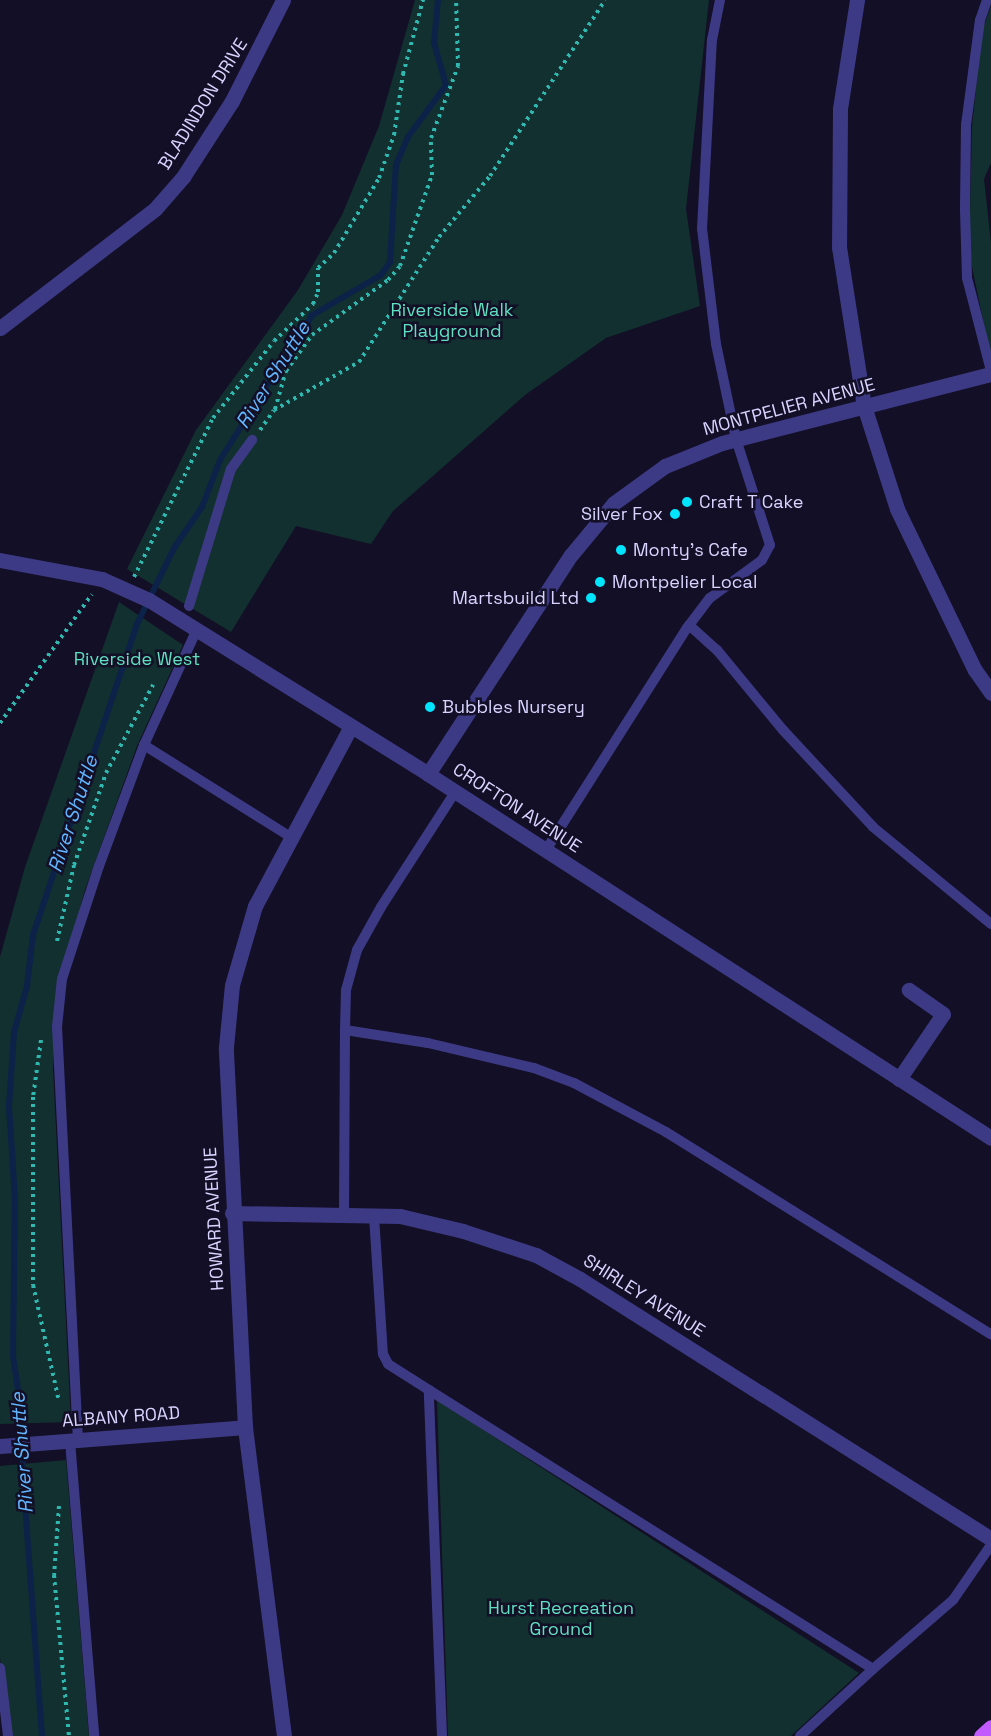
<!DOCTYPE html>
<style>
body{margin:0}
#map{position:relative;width:991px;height:1736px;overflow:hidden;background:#130f26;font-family:"Space Grotesk",sans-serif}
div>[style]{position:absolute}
.green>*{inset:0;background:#12302f}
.stream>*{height:6px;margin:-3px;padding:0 3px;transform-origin:3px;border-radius:3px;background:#0c2248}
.path>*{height:4px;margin-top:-2px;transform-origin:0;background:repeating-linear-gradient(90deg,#2fb8b0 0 3px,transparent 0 7.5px)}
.lane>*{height:10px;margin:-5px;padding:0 5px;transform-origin:5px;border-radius:5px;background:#3d3a85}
.street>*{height:15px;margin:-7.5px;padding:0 7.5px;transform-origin:7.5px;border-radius:7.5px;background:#3d3a85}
.primary>*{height:15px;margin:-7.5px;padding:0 7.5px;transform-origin:7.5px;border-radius:7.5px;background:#c25bff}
.dots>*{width:16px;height:16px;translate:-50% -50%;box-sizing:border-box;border:3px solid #130f26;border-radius:50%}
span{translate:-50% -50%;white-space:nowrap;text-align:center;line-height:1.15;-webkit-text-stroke:5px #130f26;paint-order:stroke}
.street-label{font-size:18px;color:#d9d4ff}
.park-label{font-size:18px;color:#5fe0c0}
.poi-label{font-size:18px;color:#d9d4ff}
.left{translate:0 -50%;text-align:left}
.right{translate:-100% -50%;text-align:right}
.water-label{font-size:20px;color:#62b6ff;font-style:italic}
</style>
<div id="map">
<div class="green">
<i style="clip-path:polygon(415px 0,709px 0,686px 209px,700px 306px,606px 338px,525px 395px,393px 511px,371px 544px,296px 526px,231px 632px,127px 569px,196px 430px,298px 290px,342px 215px,379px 126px)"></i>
<i style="clip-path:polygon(991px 6px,991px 163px,984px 179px,991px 243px,991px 359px,969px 252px,972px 126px,982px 31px)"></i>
<i style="clip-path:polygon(119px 602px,183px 645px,137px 746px,85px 890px,56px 992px,53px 1069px,71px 1422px,0 1424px,0 957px,25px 867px)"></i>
<i style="clip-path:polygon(437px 1400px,859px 1673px,791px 1736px,448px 1736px)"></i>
<i style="clip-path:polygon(66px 1460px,89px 1736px,9px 1736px,0 1658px,0 1466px)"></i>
</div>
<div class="stream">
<i style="left:42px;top:1736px;width:260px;rotate:-94.2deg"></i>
<i style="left:23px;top:1477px;width:52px;rotate:-90deg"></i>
<i style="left:23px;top:1425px;width:70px;rotate:-98.2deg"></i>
<i style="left:13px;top:1356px;width:157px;rotate:-89.3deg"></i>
<i style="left:15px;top:1199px;width:93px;rotate:-93.7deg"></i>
<i style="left:9px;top:1106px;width:74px;rotate:-86.1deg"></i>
<i style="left:14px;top:1032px;width:48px;rotate:-74.2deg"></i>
<i style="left:27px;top:986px;width:51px;rotate:-83.3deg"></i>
<i style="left:33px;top:935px;width:328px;rotate:-71.5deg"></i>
<i style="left:137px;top:624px;width:85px;rotate:-64deg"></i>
<i style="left:174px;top:548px;width:50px;rotate:-55.7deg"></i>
<i style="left:202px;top:507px;width:50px;rotate:-69deg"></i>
<i style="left:220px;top:460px;width:118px;rotate:-57.8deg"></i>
<i style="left:283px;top:360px;width:24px;rotate:-48deg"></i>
<i style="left:299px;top:342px;width:29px;rotate:-65deg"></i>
<i style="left:311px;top:316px;width:81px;rotate:-30.4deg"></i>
<i style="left:381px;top:275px;width:16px;rotate:-55deg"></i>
<i style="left:390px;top:262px;width:97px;rotate:-86.5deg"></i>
<i style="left:396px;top:165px;width:30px;rotate:-67deg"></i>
<i style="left:408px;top:137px;width:64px;rotate:-53.8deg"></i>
<i style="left:446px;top:85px;width:44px;rotate:-105.9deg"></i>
<i style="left:434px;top:43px;width:43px;rotate:-84.7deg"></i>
</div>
<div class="path">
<i style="left:275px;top:409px;width:40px;rotate:-74deg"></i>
<i style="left:286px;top:371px;width:44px;rotate:-54.2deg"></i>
<i style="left:312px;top:335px;width:94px;rotate:-35.9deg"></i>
<i style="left:388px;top:280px;width:18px;rotate:-49deg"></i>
<i style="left:400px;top:266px;width:96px;rotate:-70.6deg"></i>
<i style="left:432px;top:175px;width:37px;rotate:-92deg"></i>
<i style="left:431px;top:138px;width:77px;rotate:-69.4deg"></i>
<i style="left:458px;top:66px;width:66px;rotate:-91.7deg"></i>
<i style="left:260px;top:430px;width:24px;rotate:-55deg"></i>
<i style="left:274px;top:410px;width:98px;rotate:-29.5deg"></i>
<i style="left:359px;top:362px;width:148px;rotate:-57.4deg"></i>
<i style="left:439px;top:237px;width:80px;rotate:-50.1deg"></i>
<i style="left:490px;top:176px;width:210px;rotate:-56.8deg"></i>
<i style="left:134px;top:577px;width:178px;rotate:-63.6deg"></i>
<i style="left:213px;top:418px;width:98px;rotate:-51.6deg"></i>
<i style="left:274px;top:341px;width:54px;rotate:-43.5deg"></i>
<i style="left:313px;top:304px;width:13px;rotate:-67deg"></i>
<i style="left:318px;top:292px;width:24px;rotate:-90deg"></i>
<i style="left:318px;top:268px;width:22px;rotate:-43deg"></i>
<i style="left:334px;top:253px;width:87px;rotate:-59deg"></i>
<i style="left:379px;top:178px;width:46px;rotate:-70.8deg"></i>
<i style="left:394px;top:135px;width:62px;rotate:-81.6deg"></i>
<i style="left:403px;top:74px;width:77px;rotate:-74.9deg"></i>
<i style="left:0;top:723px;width:158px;rotate:-54.5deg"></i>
<i style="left:57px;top:941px;width:78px;rotate:-77.4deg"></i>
<i style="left:74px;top:865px;width:97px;rotate:-70.8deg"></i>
<i style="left:106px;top:773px;width:100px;rotate:-61.9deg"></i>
<i style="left:41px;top:1040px;width:58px;rotate:98deg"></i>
<i style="left:33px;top:1097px;width:188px;rotate:90deg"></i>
<i style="left:33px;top:1285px;width:119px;rotate:77.4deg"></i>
<i style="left:59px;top:1506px;width:69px;rotate:94.1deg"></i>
<i style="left:54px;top:1575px;width:162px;rotate:84.7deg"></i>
</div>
<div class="lane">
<i style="left:987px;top:0;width:21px;rotate:109deg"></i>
<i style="left:980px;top:20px;width:106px;rotate:97.6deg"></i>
<i style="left:966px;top:125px;width:85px;rotate:90.7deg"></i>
<i style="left:965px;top:210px;width:68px;rotate:88.3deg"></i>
<i style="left:967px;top:278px;width:96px;rotate:75.5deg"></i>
<i style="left:189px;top:606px;width:143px;rotate:-73deg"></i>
<i style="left:231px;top:469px;width:36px;rotate:-54deg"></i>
<i style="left:689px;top:625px;width:38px;rotate:42deg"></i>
<i style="left:717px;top:650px;width:104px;rotate:50.5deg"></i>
<i style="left:783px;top:730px;width:132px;rotate:47.1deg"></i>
<i style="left:873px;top:827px;width:153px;rotate:39.4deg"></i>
<i style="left:144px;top:745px;width:171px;rotate:32.1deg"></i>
<i style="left:546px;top:850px;width:263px;rotate:-57.6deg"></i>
<i style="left:687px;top:628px;width:38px;rotate:-53deg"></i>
<i style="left:710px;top:598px;width:64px;rotate:-36.2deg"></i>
<i style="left:762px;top:560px;width:17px;rotate:-62deg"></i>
<i style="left:770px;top:545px;width:111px;rotate:-107.8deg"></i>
<i style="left:736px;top:439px;width:97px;rotate:-101.9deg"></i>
<i style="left:716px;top:344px;width:116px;rotate:-96.9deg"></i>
<i style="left:702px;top:229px;width:189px;rotate:-87deg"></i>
<i style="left:712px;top:40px;width:41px;rotate:-78.7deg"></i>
<i style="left:345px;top:1030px;width:40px;rotate:-88.6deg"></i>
<i style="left:346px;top:990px;width:41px;rotate:-74.6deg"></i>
<i style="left:357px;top:950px;width:49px;rotate:-60.8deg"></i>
<i style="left:381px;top:907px;width:137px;rotate:-57.2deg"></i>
<i style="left:344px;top:1215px;width:185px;rotate:-89.7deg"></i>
<i style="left:345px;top:1030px;width:84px;rotate:8.9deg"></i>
<i style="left:428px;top:1043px;width:109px;rotate:13.3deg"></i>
<i style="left:534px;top:1068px;width:43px;rotate:20.6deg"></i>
<i style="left:574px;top:1083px;width:104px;rotate:28deg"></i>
<i style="left:666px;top:1132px;width:383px;rotate:31.9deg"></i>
<i style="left:374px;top:1216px;width:138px;rotate:86.3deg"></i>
<i style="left:383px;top:1354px;width:11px;rotate:63deg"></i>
<i style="left:388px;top:1364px;width:49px;rotate:32.4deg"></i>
<i style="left:70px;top:1441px;width:296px;rotate:85.3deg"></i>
<i style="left:78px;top:1441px;width:415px;rotate:-92.9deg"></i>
<i style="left:57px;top:1027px;width:48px;rotate:-84.1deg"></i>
<i style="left:62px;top:979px;width:119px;rotate:-71.9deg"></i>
<i style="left:99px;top:866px;width:129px;rotate:-69.6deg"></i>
<i style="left:144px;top:745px;width:128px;rotate:-65.4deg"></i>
<i style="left:0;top:1668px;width:68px;rotate:83.3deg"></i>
<i style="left:442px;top:1736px;width:346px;rotate:-92.2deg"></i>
<i style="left:429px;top:1390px;width:524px;rotate:32.14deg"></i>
<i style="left:873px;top:1669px;width:106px;rotate:-40.8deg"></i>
<i style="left:953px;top:1600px;width:67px;rotate:-55.4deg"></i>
<i style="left:800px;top:1736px;width:99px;rotate:-42.5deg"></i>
</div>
<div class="street">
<i style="left:857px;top:0;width:110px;rotate:98.9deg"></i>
<i style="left:840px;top:109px;width:138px;rotate:90.4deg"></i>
<i style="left:839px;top:247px;width:161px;rotate:81.1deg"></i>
<i style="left:864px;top:406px;width:108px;rotate:72.2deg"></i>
<i style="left:897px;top:509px;width:179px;rotate:64.2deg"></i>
<i style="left:975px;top:670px;width:28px;rotate:55deg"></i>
<i style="left:0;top:328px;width:195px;rotate:-37.5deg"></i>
<i style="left:155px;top:209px;width:43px;rotate:-48.8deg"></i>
<i style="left:183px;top:177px;width:90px;rotate:-57.2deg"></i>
<i style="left:232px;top:101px;width:113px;rotate:-63.2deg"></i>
<i style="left:0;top:560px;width:104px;rotate:10.6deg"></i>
<i style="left:102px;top:579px;width:51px;rotate:24.1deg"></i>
<i style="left:149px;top:600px;width:329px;rotate:31.9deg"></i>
<i style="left:428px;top:774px;width:670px;rotate:32.88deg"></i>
<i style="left:428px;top:774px;width:262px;rotate:-56.9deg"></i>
<i style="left:571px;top:555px;width:67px;rotate:-50.4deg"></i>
<i style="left:614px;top:503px;width:63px;rotate:-36deg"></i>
<i style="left:665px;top:466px;width:61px;rotate:-22deg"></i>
<i style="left:722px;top:443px;width:278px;rotate:-14.4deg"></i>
<i style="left:899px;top:1079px;width:78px;rotate:-55.9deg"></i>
<i style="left:943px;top:1014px;width:42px;rotate:-144.8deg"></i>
<i style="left:232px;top:1213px;width:168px;rotate:1deg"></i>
<i style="left:400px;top:1216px;width:65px;rotate:13.4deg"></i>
<i style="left:463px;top:1231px;width:77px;rotate:18.2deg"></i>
<i style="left:536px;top:1255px;width:50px;rotate:28.6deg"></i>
<i style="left:580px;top:1279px;width:486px;rotate:32.3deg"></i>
<i style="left:0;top:1446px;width:246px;rotate:-4.4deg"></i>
<i style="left:284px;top:1736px;width:311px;rotate:-97.2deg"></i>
<i style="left:245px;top:1427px;width:380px;rotate:-92.9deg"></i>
<i style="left:226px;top:1047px;width:62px;rotate:-84.5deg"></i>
<i style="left:232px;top:985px;width:82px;rotate:-73.8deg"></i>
<i style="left:255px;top:906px;width:204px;rotate:-61.9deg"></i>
</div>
<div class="primary">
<i style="left:981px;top:1736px;width:13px;rotate:-42deg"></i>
</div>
<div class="dots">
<i style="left:687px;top:502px;background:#00e5ff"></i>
<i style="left:675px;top:514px;background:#00e5ff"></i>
<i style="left:621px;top:550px;background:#00e5ff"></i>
<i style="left:600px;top:582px;background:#00e5ff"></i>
<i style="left:591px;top:598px;background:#00e5ff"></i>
<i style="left:430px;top:707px;background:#00e5ff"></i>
</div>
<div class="street-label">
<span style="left:203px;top:104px;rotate:-58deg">BLADINDON DRIVE</span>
<span style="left:789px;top:407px;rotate:-15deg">MONTPELIER AVENUE</span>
<span style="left:517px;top:808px;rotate:33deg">CROFTON AVENUE</span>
<span style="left:214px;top:1219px;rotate:-93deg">HOWARD AVENUE</span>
<span style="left:644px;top:1296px;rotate:32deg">SHIRLEY AVENUE</span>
<span style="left:121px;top:1417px;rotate:-4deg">ALBANY ROAD</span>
</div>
<div class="park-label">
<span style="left:452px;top:321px">Riverside Walk<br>Playground</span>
<span style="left:137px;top:659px">Riverside West</span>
<span style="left:561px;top:1619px">Hurst Recreation<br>Ground</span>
</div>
<div class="poi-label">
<span class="left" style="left:699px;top:502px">Craft T Cake</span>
<span class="right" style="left:663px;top:514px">Silver Fox</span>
<span class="left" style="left:633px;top:550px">Monty's Cafe</span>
<span class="left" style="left:612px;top:582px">Montpelier Local</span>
<span class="right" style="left:579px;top:598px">Martsbuild Ltd</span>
<span class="left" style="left:442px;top:707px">Bubbles Nursery</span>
</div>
<div class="water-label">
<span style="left:273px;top:375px;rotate:-58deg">River Shuttle</span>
<span style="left:73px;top:814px;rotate:-72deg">River Shuttle</span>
<span style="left:22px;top:1453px;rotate:-94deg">River Shuttle</span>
</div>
</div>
